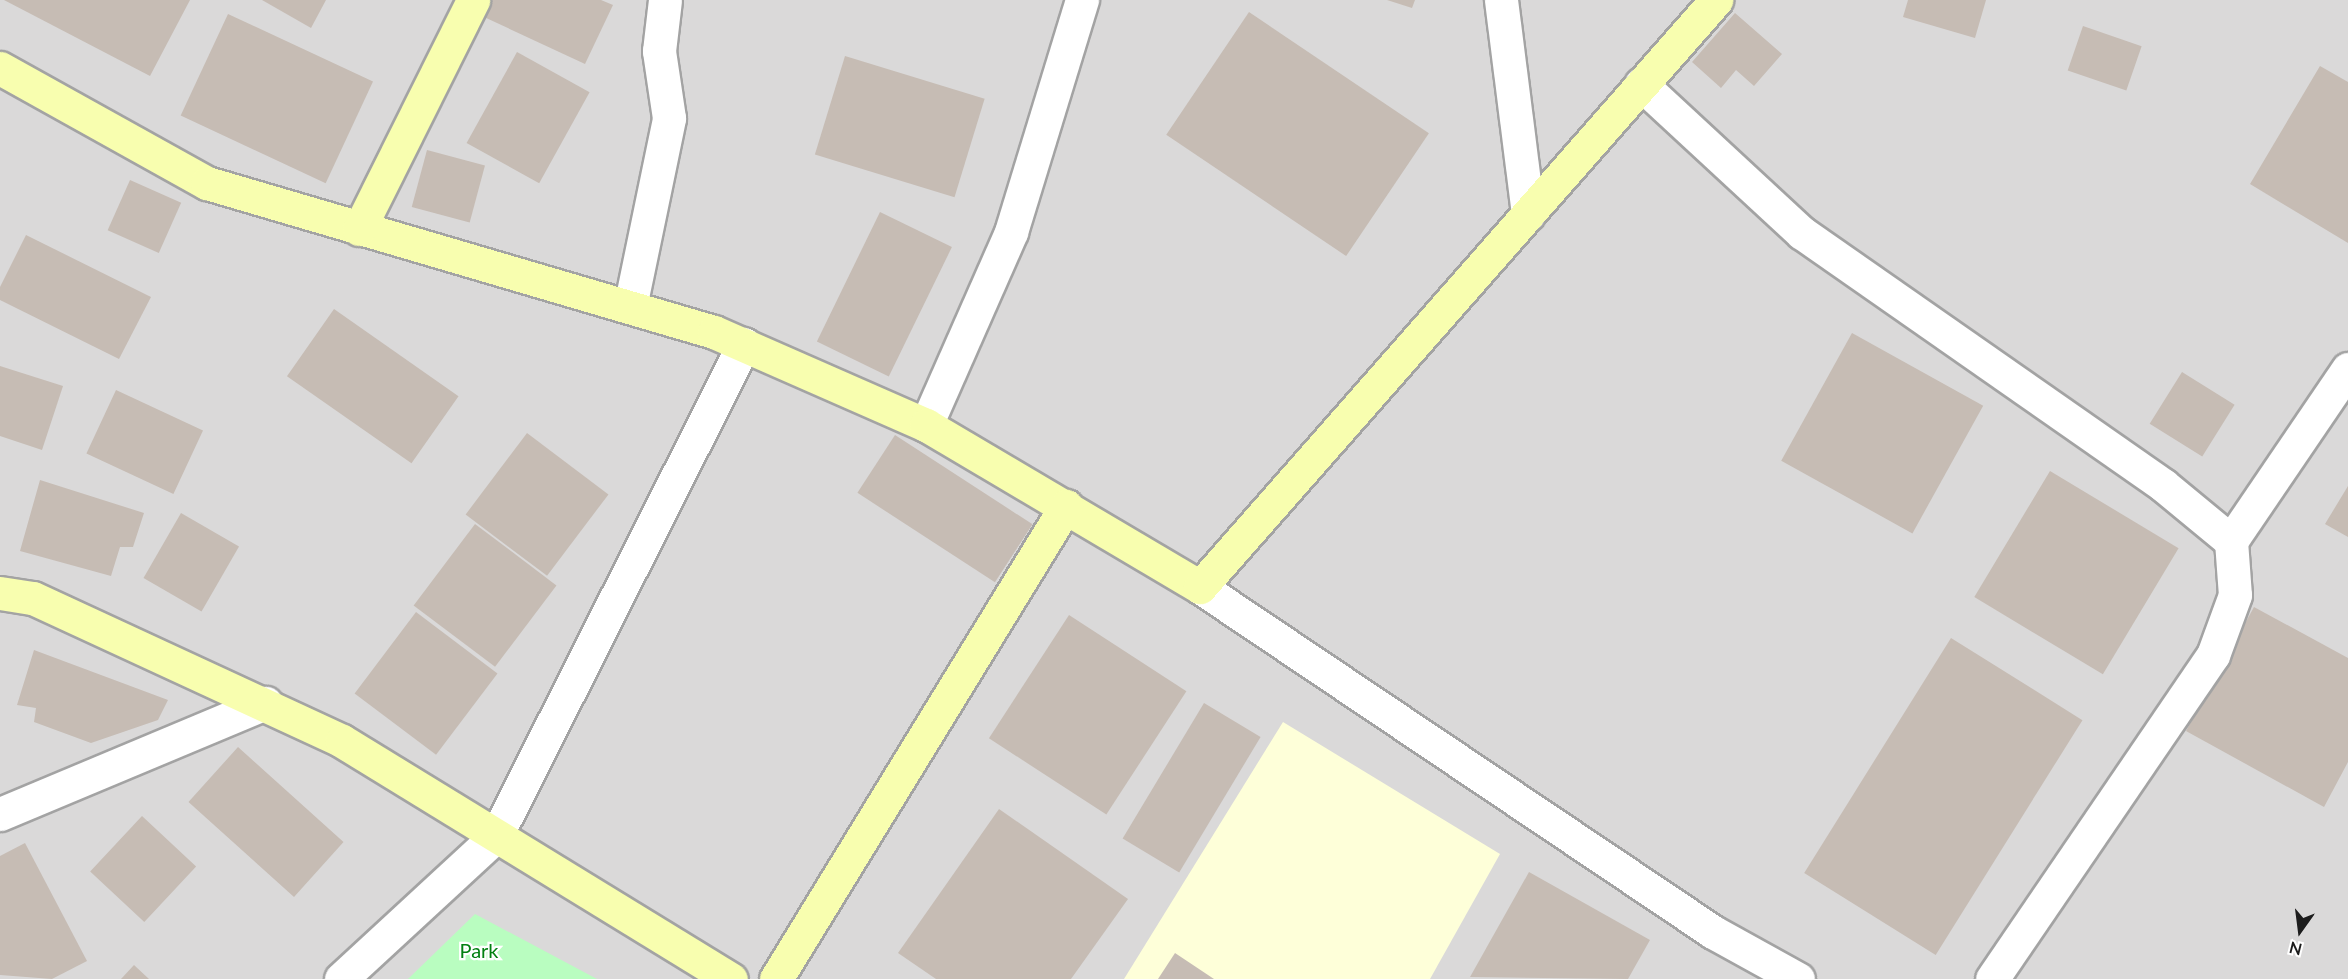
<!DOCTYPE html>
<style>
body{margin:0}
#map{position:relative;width:2348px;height:979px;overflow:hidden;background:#eeeae0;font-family:Lato,sans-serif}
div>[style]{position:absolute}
.residential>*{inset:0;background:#dad9d9;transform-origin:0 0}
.education>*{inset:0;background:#feffd9}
.park>*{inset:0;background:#b9fdc0}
.building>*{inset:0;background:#c6bcb4;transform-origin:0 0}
.roads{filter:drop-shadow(2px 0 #a3a3a3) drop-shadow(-2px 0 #a3a3a3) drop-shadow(0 2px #a3a3a3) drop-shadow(0 -2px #a3a3a3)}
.street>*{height:33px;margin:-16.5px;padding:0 16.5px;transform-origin:16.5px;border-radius:16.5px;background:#fff}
.secondary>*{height:33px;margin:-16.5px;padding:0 16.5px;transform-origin:16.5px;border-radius:16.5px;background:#f8feaf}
span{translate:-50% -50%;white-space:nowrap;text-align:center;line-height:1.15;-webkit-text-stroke:4.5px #fff;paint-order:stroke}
.park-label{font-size:20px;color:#038011}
.north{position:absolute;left:2270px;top:901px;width:60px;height:60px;-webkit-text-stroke:4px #fff;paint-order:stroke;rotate:194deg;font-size:16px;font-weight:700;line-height:24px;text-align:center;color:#1c1c1c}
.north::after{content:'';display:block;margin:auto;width:21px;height:27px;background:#1c1c1c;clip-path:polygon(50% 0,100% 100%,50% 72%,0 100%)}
</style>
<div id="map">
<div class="residential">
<i style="left:0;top:0;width:2348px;height:979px"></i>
</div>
<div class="education">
<i style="clip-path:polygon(1283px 722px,1500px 854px,1430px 979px,1124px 979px)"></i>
</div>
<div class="park">
<i style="clip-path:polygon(475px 914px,597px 979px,408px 979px)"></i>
</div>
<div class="building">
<i style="clip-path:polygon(4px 0,190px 0,150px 76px)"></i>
<i style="clip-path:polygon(262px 0,326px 0,311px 28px)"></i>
<i style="clip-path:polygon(492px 0,601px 0,613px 5px,585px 64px,484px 17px)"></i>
<i style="clip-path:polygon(1387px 0,1415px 0,1412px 8px)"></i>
<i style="clip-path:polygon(1908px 0,1986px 0,1975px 38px,1903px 17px)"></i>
<i style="left:1249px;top:12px;width:217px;height:148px;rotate:34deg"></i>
<i style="clip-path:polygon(1735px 13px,1782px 54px,1754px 86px,1736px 70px,1721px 88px,1692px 62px)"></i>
<i style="left:228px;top:14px;width:160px;height:112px;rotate:25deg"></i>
<i style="left:2083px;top:26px;width:62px;height:47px;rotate:19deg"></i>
<i style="left:517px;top:52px;width:83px;height:104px;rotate:29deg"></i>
<i style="left:845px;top:56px;width:146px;height:103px;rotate:17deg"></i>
<i style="clip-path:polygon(2320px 66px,2348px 82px,2348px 243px,2250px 184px)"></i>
<i style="left:427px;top:150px;width:60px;height:59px;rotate:15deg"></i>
<i style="left:130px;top:180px;width:56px;height:55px;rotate:24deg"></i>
<i style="left:880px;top:212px;width:80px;height:144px;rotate:26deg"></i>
<i style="clip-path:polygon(26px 235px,151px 297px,119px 359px,0 300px,0 287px)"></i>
<i style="left:334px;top:309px;width:152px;height:82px;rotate:35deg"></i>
<i style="left:1852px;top:333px;width:150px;height:146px;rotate:29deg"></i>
<i style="clip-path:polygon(0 366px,63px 386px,42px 450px,0 436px)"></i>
<i style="left:2182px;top:372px;width:62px;height:61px;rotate:32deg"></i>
<i style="left:116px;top:390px;width:96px;height:70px;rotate:25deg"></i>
<i style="left:527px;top:433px;width:102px;height:102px;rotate:37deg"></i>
<i style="left:895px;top:435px;width:164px;height:69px;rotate:33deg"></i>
<i style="left:2050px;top:471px;width:150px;height:147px;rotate:31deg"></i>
<i style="clip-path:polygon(40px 480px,144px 513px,133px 547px,120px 547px,111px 576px,20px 551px)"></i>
<i style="clip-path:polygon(2348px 486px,2348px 537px,2325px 524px)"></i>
<i style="left:181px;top:513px;width:67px;height:75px;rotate:30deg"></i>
<i style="left:475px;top:524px;width:102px;height:102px;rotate:37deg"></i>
<i style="clip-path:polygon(2254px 607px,2348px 658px,2348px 762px,2324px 807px,2186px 731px)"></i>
<i style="left:416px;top:612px;width:102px;height:102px;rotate:37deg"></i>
<i style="left:1069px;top:615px;width:140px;height:147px;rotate:33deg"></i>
<i style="left:1951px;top:638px;width:155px;height:277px;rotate:32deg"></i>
<i style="clip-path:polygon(34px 650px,168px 700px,158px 720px,91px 743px,34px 722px,36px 708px,17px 705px)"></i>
<i style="left:1204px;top:703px;width:66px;height:158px;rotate:31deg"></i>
<i style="left:238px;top:747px;width:142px;height:74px;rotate:42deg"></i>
<i style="clip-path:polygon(999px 809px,1128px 899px,1071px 979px,936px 979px,898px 953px)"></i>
<i style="left:142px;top:816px;width:74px;height:76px;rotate:43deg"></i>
<i style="clip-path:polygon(25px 843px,87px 961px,52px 979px,0 975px,0 856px)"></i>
<i style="clip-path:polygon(1529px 872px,1650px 940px,1628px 979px,1470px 977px)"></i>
<i style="clip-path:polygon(1175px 953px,1214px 979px,1158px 979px)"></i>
<i style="clip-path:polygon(134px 965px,149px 979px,121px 979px)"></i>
</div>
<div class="roads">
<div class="street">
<i style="left:1501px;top:0;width:216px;rotate:82.8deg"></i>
<i style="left:1641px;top:84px;width:219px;rotate:42.8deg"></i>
<i style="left:1802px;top:233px;width:440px;rotate:34.9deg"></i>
<i style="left:2163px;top:485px;width:88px;rotate:39.5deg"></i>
<i style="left:2231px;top:541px;width:54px;rotate:85.8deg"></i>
<i style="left:2235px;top:595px;width:64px;rotate:110.1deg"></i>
<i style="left:2213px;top:655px;width:392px;rotate:124.3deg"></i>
<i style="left:630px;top:307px;width:193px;rotate:-78.3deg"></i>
<i style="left:669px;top:118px;width:68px;rotate:-98.5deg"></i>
<i style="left:659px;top:51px;width:51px;rotate:-83.3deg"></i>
<i style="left:926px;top:425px;width:211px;rotate:-66.2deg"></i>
<i style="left:1011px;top:232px;width:243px;rotate:-73deg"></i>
<i style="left:2231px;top:541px;width:208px;rotate:-55.8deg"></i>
<i style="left:1200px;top:587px;width:618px;rotate:33.92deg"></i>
<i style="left:1713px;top:932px;width:97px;rotate:28.9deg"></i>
<i style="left:0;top:814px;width:288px;rotate:-22.7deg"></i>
<i style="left:341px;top:979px;width:211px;rotate:-42.7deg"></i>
<i style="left:496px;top:836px;width:551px;rotate:-63.25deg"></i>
</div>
<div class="secondary">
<i style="left:0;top:68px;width:237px;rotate:29.1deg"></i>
<i style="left:207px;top:183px;width:528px;rotate:16.38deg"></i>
<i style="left:714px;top:332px;width:232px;rotate:23.7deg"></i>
<i style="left:926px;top:425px;width:318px;rotate:30.6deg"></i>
<i style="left:1200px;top:587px;width:782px;rotate:-48.68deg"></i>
<i style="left:359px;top:229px;width:256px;rotate:-63.5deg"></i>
<i style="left:0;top:593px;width:33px;rotate:9deg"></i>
<i style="left:33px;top:598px;width:340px;rotate:24.8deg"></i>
<i style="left:342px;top:741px;width:456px;rotate:31.5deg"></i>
<i style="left:776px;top:979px;width:555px;rotate:-58.49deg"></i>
</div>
</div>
<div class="park-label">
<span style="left:479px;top:950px">Park</span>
</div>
<div class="north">N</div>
</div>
